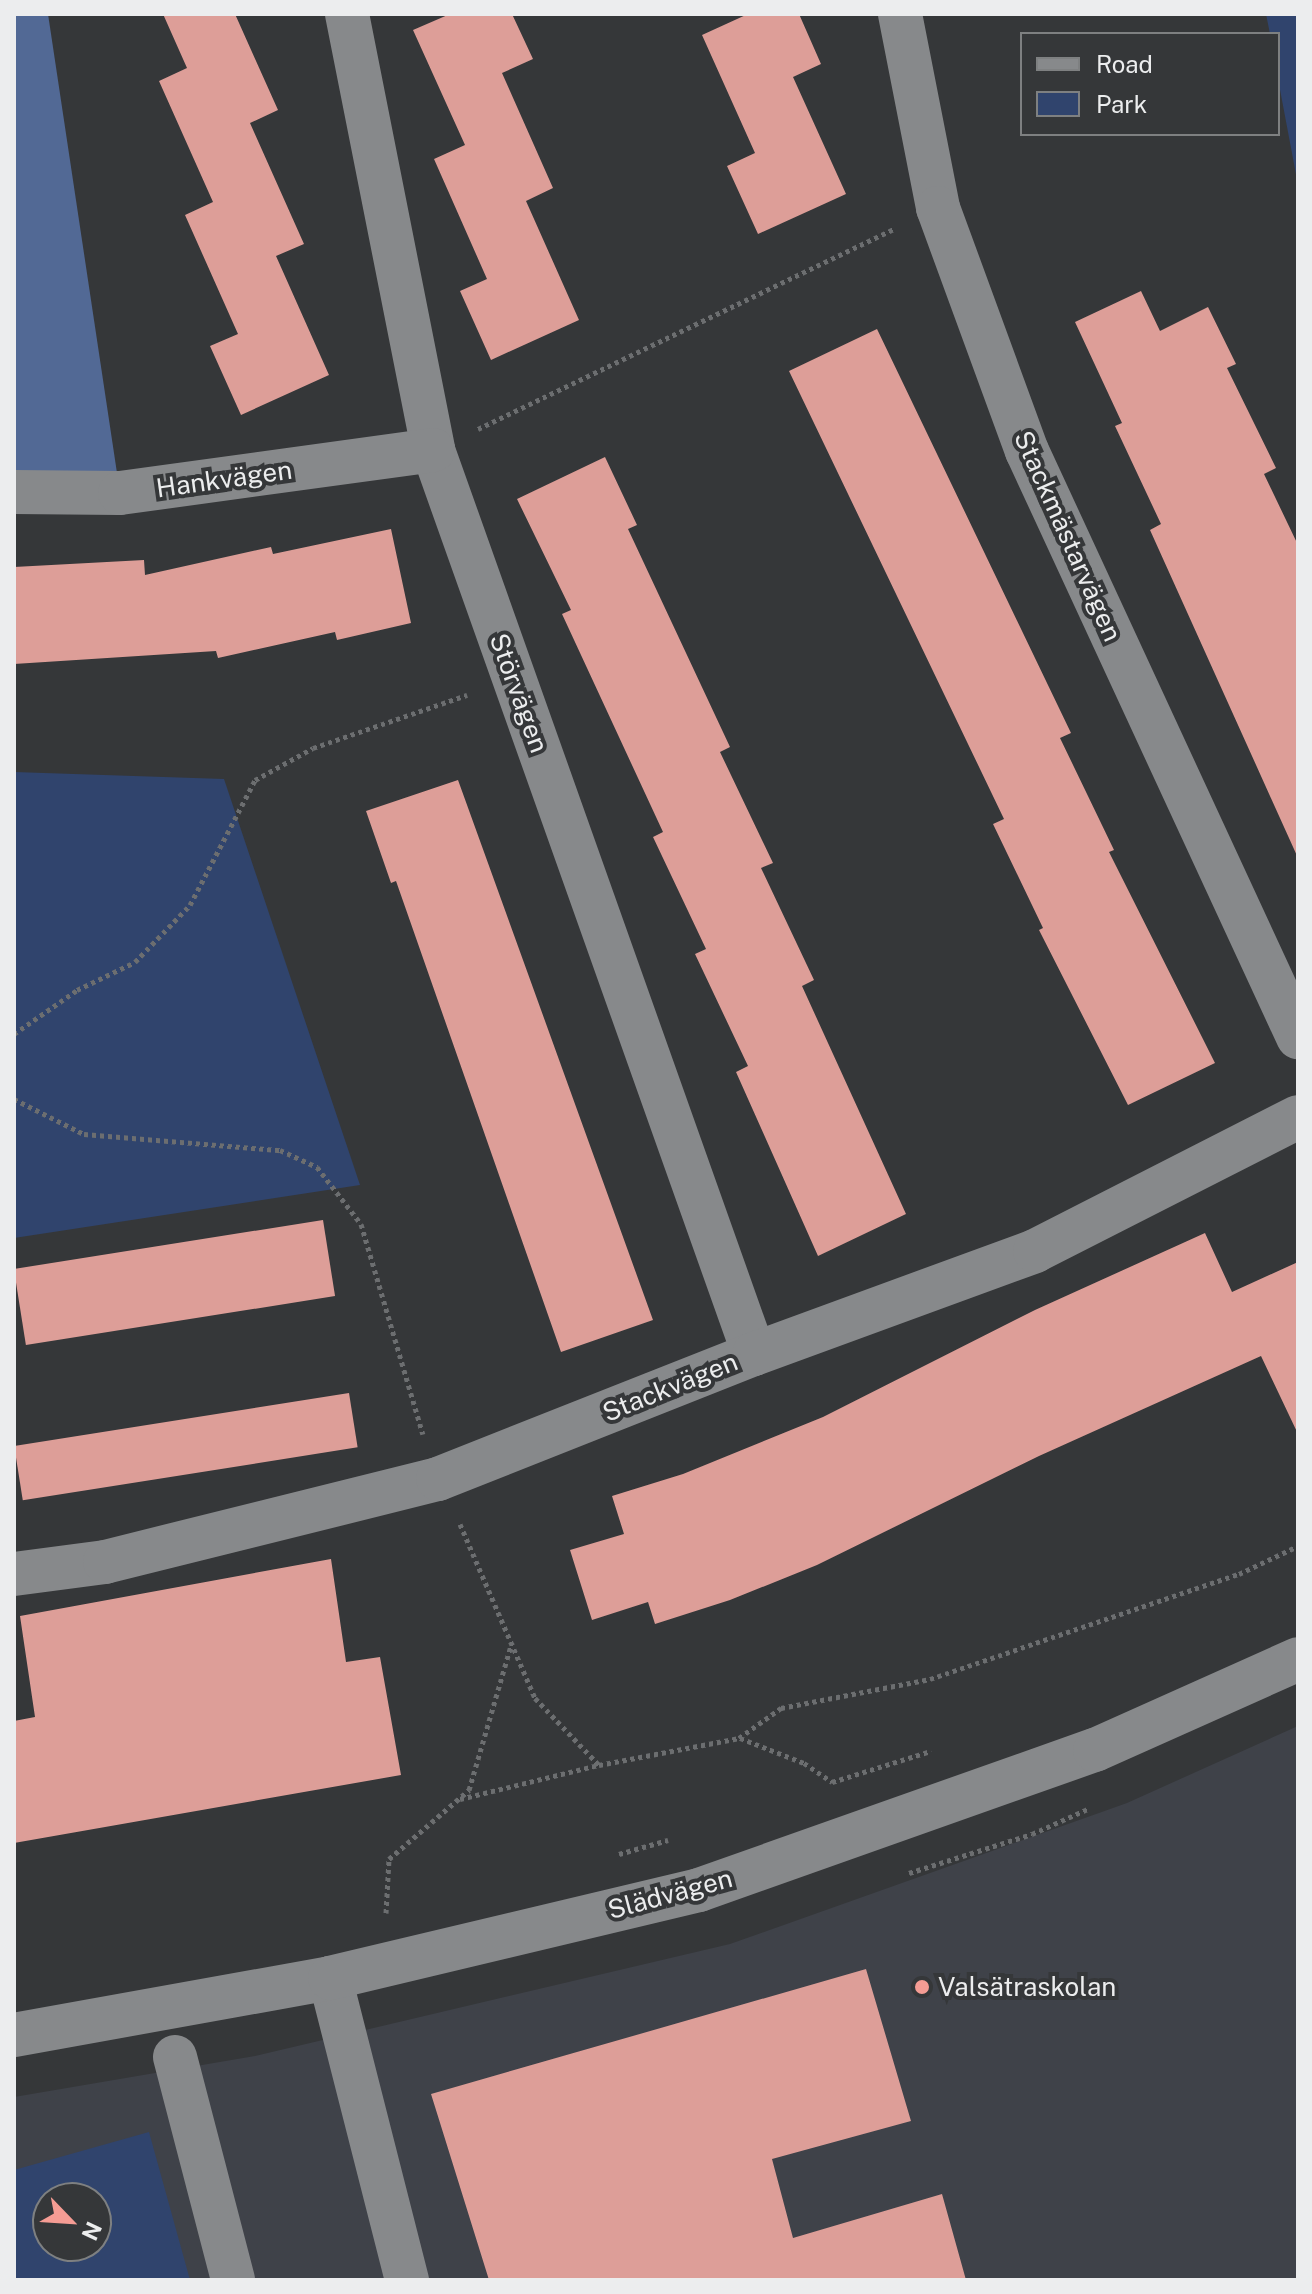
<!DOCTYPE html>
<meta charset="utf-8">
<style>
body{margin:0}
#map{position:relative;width:1312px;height:2294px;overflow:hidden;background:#353739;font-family:"Public Sans",sans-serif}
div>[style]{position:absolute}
.built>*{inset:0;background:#3f4249}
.green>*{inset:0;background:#30446d}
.forest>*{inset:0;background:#526995}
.building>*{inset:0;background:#dd9e98;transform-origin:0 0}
.path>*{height:5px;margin-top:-2.5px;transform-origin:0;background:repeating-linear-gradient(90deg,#6c6e70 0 4px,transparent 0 8px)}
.minor>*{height:44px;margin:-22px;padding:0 22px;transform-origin:22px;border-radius:22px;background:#87898b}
.dots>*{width:22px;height:22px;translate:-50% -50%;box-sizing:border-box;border:4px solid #353739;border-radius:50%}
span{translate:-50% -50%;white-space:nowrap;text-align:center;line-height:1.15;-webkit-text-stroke:8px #353739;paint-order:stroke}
.street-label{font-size:26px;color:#ecedee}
.poi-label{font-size:26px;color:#ecedee}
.left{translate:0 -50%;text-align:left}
.frame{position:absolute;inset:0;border:16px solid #ecedee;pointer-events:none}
.legend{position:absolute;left:1020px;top:32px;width:260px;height:104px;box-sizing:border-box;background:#353739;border:2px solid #7e8081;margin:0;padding:10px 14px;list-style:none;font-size:24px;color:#ecedee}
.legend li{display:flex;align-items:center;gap:16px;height:40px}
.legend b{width:40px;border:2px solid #7e8081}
.north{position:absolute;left:32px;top:2182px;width:80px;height:80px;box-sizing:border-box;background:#353739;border:2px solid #7e8081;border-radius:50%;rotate:115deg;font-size:22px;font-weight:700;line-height:32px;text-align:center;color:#ecedee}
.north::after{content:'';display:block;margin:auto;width:28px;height:36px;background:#f59c94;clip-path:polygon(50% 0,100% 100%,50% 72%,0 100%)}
</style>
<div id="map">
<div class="built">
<i style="clip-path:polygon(evenodd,1298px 1726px,1298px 2280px,14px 2280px,14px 2097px,255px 2056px,730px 1944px,1127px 1803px,1298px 1726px,48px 2198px,96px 2198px,96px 2246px,48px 2246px,48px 2198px)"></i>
</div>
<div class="green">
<i style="clip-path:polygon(1266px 14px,1298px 14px,1298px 185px,1278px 79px,1278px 34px,1270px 34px)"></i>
<i style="clip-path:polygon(14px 772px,224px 779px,360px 1185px,14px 1238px)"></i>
<i style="clip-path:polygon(evenodd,149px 2132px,190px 2280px,14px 2280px,14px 2170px,149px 2132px,48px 2198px,96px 2198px,96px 2246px,48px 2246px,48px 2198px)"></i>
</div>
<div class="forest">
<i style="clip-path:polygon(14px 14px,48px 14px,120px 493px,14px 492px)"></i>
</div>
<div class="building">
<i style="clip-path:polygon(163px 14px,235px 14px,278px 110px,250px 123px,304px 244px,276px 256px,329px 375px,241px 415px,210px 346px,238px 334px,185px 215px,213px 202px,159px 81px,187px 68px)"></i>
<i style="clip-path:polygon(450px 14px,512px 14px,533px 59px,502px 73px,553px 188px,526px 201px,579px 320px,491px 360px,460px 291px,487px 279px,434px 159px,465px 145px,413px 30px)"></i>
<i style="clip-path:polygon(748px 14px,799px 14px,821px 64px,793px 77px,846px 194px,758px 234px,727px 166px,755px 153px,702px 35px)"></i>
<i style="clip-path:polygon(1141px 291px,1160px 331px,1208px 307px,1236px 364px,1227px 368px,1276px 468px,1264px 474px,1298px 545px,1298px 858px,1150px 530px,1161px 524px,1115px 426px,1122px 423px,1075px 322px)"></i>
<i style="clip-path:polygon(877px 329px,1071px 733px,1060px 738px,1114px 850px,1109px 852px,1215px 1063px,1128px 1105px,1039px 930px,1043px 928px,993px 824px,1004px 819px,789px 371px)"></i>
<i style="clip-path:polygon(605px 457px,637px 525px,628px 529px,730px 747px,720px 752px,773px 863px,761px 868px,814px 980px,802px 986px,906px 1214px,818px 1256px,736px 1072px,748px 1066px,695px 954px,706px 949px,653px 837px,663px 832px,562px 614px,571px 610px,517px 499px)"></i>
<i style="clip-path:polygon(391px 529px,411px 623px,337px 640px,335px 632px,218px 658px,216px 651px,14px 664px,14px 567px,144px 560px,145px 575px,271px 547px,273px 554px)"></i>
<i style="clip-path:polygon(458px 780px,653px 1320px,561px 1352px,396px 881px,391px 883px,366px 811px)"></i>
<i style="left:323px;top:1220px;width:77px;height:313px;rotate:81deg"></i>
<i style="clip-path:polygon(1205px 1233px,1232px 1292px,1298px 1262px,1298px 1434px,1261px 1356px,1039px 1456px,817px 1565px,730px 1600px,655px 1624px,648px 1602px,592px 1620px,570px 1550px,624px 1534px,612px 1496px,683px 1474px,823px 1417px,1035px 1310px)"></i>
<i style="left:349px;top:1393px;width:55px;height:339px;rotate:81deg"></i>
<i style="clip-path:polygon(331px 1559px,346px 1662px,380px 1657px,401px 1775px,14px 1843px,14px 1721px,35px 1717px,20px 1616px)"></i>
<i style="clip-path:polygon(866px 1969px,911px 2121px,772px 2159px,793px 2238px,942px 2194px,966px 2280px,489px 2280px,431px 2094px)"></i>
</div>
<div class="path">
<i style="left:478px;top:429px;width:462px;rotate:-25.7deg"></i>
<i style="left:14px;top:1034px;width:77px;rotate:-34.9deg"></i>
<i style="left:77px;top:990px;width:64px;rotate:-25.8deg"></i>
<i style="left:135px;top:962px;width:79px;rotate:-46deg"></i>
<i style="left:190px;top:905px;width:141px;rotate:-62.5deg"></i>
<i style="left:255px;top:780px;width:66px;rotate:-28.9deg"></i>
<i style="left:313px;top:748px;width:163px;rotate:-19deg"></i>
<i style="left:14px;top:1099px;width:78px;rotate:26.6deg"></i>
<i style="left:84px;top:1134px;width:197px;rotate:4.7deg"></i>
<i style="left:280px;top:1150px;width:41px;rotate:24.7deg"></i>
<i style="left:317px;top:1167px;width:72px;rotate:52.3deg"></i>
<i style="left:361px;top:1224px;width:219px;rotate:73.6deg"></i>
<i style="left:460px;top:1524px;width:189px;rotate:66.7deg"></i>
<i style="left:535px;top:1698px;width:93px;rotate:46.3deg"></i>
<i style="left:599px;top:1765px;width:143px;rotate:-10.9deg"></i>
<i style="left:739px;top:1738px;width:52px;rotate:-35.5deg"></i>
<i style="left:781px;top:1708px;width:152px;rotate:-11deg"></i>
<i style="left:930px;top:1679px;width:326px;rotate:-18.8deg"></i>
<i style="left:1239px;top:1574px;width:65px;rotate:-25.4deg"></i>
<i style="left:740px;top:1738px;width:69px;rotate:21.3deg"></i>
<i style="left:804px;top:1763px;width:34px;rotate:34deg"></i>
<i style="left:832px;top:1782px;width:104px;rotate:-17.4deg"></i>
<i style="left:460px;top:1799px;width:142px;rotate:-13.8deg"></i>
<i style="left:619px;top:1854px;width:51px;rotate:-15.9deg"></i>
<i style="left:909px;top:1873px;width:129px;rotate:-17.6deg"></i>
<i style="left:1032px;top:1834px;width:61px;rotate:-24.1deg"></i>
<i style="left:386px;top:1913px;width:54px;rotate:-86.8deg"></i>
<i style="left:389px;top:1859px;width:106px;rotate:-40.8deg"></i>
<i style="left:469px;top:1790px;width:154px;rotate:-73.8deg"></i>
</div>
<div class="minor">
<i style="left:347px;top:14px;width:444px;rotate:78.8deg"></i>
<i style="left:433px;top:450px;width:959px;rotate:70.45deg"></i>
<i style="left:900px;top:14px;width:198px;rotate:78.9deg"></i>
<i style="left:938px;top:208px;width:259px;rotate:69.9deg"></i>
<i style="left:1027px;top:451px;width:646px;rotate:65.18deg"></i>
<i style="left:14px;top:492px;width:106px;rotate:0.5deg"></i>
<i style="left:120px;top:493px;width:316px;rotate:-7.8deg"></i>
<i style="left:14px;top:1574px;width:92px;rotate:-7.5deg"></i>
<i style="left:105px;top:1562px;width:343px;rotate:-14deg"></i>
<i style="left:438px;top:1479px;width:340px;rotate:-21.6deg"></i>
<i style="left:754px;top:1354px;width:299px;rotate:-20.1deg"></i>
<i style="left:1035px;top:1251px;width:295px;rotate:-27deg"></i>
<i style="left:330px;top:1978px;width:312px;rotate:75.7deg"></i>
<i style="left:14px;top:2035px;width:321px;rotate:-10.2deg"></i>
<i style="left:330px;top:1978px;width:379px;rotate:-13.4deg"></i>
<i style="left:699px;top:1890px;width:420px;rotate:-19.5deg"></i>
<i style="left:1095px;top:1750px;width:222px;rotate:-24.1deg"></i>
<i style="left:175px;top:2057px;width:230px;rotate:75.4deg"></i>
</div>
<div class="dots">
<i style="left:922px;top:1987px;background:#f59c94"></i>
</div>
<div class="street-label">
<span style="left:224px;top:479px;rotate:-8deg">Hankvägen</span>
<span style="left:1068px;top:536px;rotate:66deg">Stackmästarvägen</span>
<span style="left:519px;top:693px;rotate:70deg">Störvägen</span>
<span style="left:670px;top:1387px;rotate:-22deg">Stackvägen</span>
<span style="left:670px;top:1894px;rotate:-15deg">Slädvägen</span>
</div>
<div class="poi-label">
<span class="left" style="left:938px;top:1987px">Valsätraskolan</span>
</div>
<div class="frame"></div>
<ul class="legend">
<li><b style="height:10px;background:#87898b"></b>Road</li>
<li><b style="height:22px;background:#30446d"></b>Park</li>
</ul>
<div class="north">N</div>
</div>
